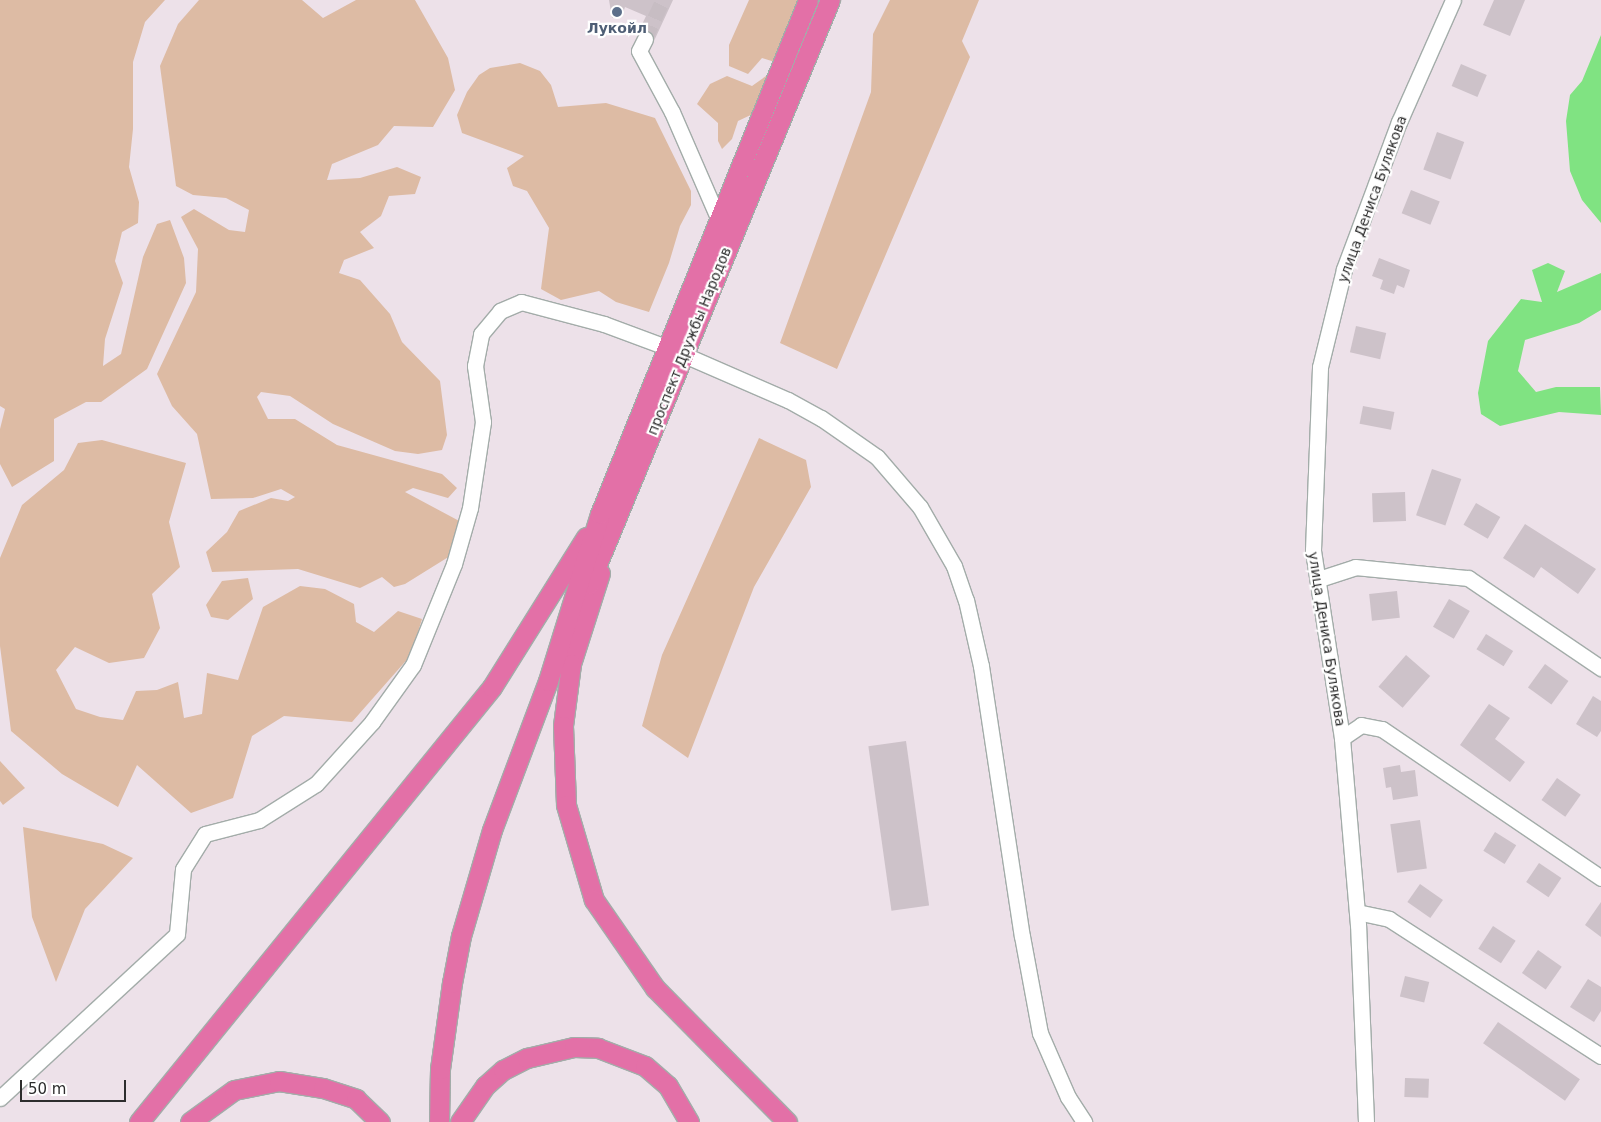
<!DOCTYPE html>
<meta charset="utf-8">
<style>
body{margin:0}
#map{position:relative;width:1601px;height:1122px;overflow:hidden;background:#ede1e9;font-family:"DejaVu Sans",sans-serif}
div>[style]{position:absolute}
.green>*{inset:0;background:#ddbba4}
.water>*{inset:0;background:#80e382}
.building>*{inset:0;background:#cdc2c9;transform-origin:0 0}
.minor-tunnel>*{height:15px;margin-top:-7.5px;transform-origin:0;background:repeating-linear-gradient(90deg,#c7bdc3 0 15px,transparent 0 23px)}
.roads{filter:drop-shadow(1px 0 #a3aca9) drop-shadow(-1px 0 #a3aca9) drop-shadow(0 1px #a3aca9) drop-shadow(0 -1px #a3aca9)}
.minor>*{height:15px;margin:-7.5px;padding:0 7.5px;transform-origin:7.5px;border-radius:7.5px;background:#fff}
.major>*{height:19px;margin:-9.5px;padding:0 9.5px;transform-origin:9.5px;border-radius:9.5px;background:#e370a7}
.dots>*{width:14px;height:14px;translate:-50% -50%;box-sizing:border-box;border:2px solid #fff;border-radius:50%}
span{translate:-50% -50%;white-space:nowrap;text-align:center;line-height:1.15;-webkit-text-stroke:4.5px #fff;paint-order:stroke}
.service-label{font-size:14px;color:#4e5e75;font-weight:700}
.street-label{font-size:14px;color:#2d2d2d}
.scale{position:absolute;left:20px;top:1080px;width:106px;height:22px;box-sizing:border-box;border:2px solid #2d2d2d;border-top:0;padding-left:6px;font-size:15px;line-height:18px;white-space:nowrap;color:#2d2d2d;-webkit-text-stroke:4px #fff;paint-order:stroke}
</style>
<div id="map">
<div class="green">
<i style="clip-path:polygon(0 0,165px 0,145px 22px,133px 62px,133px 129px,129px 167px,139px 202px,138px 223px,122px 232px,115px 261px,123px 283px,105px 339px,103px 366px,121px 354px,143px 257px,157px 224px,170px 220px,184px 258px,186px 283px,147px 369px,101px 402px,86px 402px,54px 419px,54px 461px,12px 487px,0 464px,0 429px,5px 409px,0 406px)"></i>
<i style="clip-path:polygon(199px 0,302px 0,323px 18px,356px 0,415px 0,448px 58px,455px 90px,433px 127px,394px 126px,378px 145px,332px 164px,327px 180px,360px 178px,397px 167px,421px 177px,415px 194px,389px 196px,381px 216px,360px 232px,374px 248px,344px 260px,339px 273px,360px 280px,390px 314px,402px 342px,440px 381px,447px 435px,442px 450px,418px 454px,395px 451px,333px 424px,290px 396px,261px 392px,257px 397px,268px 419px,295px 419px,337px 445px,442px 474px,457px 488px,448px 498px,413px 488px,405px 492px,463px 523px,450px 556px,405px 584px,394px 587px,382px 577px,360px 588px,298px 569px,212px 572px,206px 552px,227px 532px,239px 511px,271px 498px,288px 501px,295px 497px,281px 489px,253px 498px,211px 499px,197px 434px,172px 406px,157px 374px,196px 292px,198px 249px,181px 217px,194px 209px,229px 230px,245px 232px,249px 210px,226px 198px,193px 195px,176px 186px,160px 66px,178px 24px)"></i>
<i style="clip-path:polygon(749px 0,802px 0,778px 63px,762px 58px,748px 74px,729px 66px,729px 45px)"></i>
<i style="clip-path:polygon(890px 0,979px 0,962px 41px,970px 57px,837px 369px,780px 343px,871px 92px,873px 34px)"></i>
<i style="clip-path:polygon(520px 63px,540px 71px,551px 85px,558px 107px,606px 103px,655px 118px,691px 191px,691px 205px,680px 226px,669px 263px,649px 312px,616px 302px,599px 291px,561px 300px,541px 289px,549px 228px,527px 191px,513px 186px,507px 168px,524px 156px,462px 133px,457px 115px,467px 92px,479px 75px,490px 68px)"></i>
<i style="clip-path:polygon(727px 76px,752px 86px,766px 76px,771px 80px,757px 112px,738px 121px,732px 139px,722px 149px,718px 141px,718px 123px,697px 104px,710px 84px)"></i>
<i style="clip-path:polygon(759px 438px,806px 460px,811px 487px,754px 587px,688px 758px,642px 726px,662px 655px)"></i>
<i style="clip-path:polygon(102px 440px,186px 463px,169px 522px,180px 567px,152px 594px,160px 628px,144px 658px,109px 663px,75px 647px,56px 670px,76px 709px,100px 717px,123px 720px,136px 691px,157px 690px,178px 682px,184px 718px,202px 714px,207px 673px,238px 680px,263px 607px,300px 586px,325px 589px,354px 604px,356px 622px,374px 632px,398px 611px,422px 619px,411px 655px,352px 722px,284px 716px,252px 736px,233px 798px,191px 813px,137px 765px,118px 807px,62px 774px,11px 731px,0 646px,0 558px,22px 505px,64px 470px,78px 443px)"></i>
<i style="clip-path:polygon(248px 578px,253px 599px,228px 620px,211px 617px,206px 605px,222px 581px)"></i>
<i style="clip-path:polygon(0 761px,25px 788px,3px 805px,0 801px)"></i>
<i style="clip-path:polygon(23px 827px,103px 844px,133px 858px,85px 909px,56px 982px,32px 917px)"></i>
</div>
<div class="water">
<i style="clip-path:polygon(1601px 35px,1601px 223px,1582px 200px,1570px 171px,1566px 121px,1570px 95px,1582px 81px)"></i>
<i style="clip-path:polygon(1548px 263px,1565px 271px,1557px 292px,1601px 273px,1601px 310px,1579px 323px,1525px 340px,1518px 371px,1536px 392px,1556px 387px,1600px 387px,1601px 415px,1559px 412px,1500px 426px,1481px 414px,1478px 393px,1488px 341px,1521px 299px,1542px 302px,1532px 270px)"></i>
</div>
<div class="building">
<i style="clip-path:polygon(609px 0,673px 0,654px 41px,650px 31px,638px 33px,646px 16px,625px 7px,622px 16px,612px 18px)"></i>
<i style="clip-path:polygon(1494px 0,1525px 0,1510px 36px,1483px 25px)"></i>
<i style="left:1461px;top:64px;width:28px;height:24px;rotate:23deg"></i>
<i style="left:1437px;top:132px;width:29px;height:40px;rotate:20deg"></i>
<i style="left:1411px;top:190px;width:31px;height:25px;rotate:22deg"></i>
<i style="clip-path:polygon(1379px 258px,1410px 270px,1404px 288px,1397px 285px,1394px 294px,1380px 289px,1383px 280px,1372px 276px)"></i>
<i style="left:1356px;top:326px;width:31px;height:27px;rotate:13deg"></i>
<i style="left:1363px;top:406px;width:32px;height:18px;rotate:11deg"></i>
<i style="left:1432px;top:469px;width:31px;height:49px;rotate:19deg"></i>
<i style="left:1405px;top:492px;width:29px;height:33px;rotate:88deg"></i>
<i style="left:1476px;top:503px;width:28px;height:25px;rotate:30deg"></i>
<i style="clip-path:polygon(1525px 524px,1596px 569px,1578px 594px,1541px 567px,1534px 578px,1503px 558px)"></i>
<i style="left:1397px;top:591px;width:27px;height:28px;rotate:84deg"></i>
<i style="left:1449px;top:599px;width:24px;height:32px;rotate:30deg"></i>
<i style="left:1486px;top:634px;width:32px;height:18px;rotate:32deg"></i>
<i style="left:1406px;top:655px;width:32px;height:42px;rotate:41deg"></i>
<i style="left:1545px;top:664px;width:29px;height:29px;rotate:36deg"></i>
<i style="clip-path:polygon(1593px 696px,1601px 701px,1601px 731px,1597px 737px,1576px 724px)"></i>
<i style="clip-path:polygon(1489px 704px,1510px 718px,1495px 739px,1525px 762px,1510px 782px,1460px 745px)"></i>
<i style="left:906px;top:741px;width:166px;height:38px;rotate:82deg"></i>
<i style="clip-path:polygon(1400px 765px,1401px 772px,1415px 770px,1418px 796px,1393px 800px,1391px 787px,1386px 788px,1383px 768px)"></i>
<i style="left:1557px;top:778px;width:29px;height:27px;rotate:35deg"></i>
<i style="left:1420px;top:820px;width:49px;height:30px;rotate:82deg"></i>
<i style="left:1495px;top:832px;width:25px;height:22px;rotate:32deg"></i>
<i style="left:1539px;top:863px;width:27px;height:23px;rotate:34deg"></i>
<i style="left:1420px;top:884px;width:28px;height:22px;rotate:35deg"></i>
<i style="clip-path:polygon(1601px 902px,1601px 937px,1585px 925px)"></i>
<i style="left:1493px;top:926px;width:27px;height:27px;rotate:33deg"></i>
<i style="left:1538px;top:950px;width:29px;height:28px;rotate:35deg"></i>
<i style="left:1405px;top:976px;width:25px;height:21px;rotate:14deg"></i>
<i style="clip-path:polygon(1588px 979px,1601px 987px,1601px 1011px,1594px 1022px,1570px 1007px)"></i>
<i style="left:1498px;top:1022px;width:100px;height:26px;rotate:35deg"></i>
<i style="left:1405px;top:1078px;width:24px;height:19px;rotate:2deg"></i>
</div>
<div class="minor-tunnel">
<i style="left:645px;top:39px;width:43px;rotate:-65.2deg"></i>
</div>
<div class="roads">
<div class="minor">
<i style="left:645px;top:39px;width:13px;rotate:117deg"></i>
<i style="left:639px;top:51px;width:69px;rotate:61.6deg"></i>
<i style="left:672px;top:112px;width:116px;rotate:66.5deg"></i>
<i style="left:1319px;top:579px;width:38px;rotate:-18deg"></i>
<i style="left:1355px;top:567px;width:114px;rotate:5.6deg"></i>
<i style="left:1468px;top:578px;width:161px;rotate:34.1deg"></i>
<i style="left:1342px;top:738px;width:23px;rotate:-34deg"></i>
<i style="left:1361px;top:725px;width:21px;rotate:11deg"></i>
<i style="left:1382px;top:729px;width:265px;rotate:34.2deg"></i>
<i style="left:1357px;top:912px;width:33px;rotate:12deg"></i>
<i style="left:1389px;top:919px;width:252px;rotate:32.9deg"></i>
<i style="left:0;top:1098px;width:241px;rotate:-42.8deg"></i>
<i style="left:177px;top:934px;width:65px;rotate:-84.7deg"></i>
<i style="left:183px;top:869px;width:41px;rotate:-57.8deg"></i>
<i style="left:205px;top:834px;width:56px;rotate:-14.5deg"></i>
<i style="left:259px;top:820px;width:67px;rotate:-32.3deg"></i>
<i style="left:316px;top:784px;width:84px;rotate:-47.9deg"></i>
<i style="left:372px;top:722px;width:70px;rotate:-54.3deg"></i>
<i style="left:413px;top:665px;width:109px;rotate:-67.9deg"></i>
<i style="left:454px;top:564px;width:58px;rotate:-74.1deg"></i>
<i style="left:470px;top:508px;width:87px;rotate:-81.4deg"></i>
<i style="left:483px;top:422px;width:57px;rotate:-98.1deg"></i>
<i style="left:475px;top:366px;width:33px;rotate:-79deg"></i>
<i style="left:481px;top:334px;width:30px;rotate:-50deg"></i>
<i style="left:500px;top:311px;width:23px;rotate:-23deg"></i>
<i style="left:521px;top:302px;width:86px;rotate:14.8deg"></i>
<i style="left:604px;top:324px;width:66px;rotate:20.4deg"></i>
<i style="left:666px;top:347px;width:133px;rotate:23.5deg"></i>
<i style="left:788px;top:400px;width:38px;rotate:29deg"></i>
<i style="left:821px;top:418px;width:68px;rotate:34.9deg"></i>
<i style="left:877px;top:457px;width:66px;rotate:49.3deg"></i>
<i style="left:920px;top:507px;width:68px;rotate:60deg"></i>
<i style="left:954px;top:566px;width:36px;rotate:71deg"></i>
<i style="left:966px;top:600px;width:68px;rotate:77.2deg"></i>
<i style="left:981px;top:666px;width:273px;rotate:81.4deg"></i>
<i style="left:1022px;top:936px;width:99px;rotate:79.5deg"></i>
<i style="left:1040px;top:1033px;width:70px;rotate:66.4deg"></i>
<i style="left:1068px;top:1097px;width:30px;rotate:57deg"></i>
<i style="left:1366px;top:1122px;width:197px;rotate:-92.3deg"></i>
<i style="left:1358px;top:925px;width:188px;rotate:-94.9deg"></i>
<i style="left:1342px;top:738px;width:190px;rotate:-98.8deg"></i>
<i style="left:1313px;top:550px;width:183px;rotate:-87.8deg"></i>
<i style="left:1320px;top:367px;width:101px;rotate:-76.2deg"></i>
<i style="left:1344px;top:269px;width:157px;rotate:-69.5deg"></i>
<i style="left:1399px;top:122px;width:133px;rotate:-66.1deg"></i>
</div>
<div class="major">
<i style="left:600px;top:573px;width:96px;rotate:107.7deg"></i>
<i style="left:571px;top:664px;width:63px;rotate:97.4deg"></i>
<i style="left:563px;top:726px;width:79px;rotate:87.8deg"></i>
<i style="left:566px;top:805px;width:99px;rotate:73.6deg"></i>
<i style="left:594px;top:900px;width:107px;rotate:55.3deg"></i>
<i style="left:655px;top:988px;width:188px;rotate:45.4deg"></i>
<i style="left:589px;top:584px;width:632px;rotate:-67.58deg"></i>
<i style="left:139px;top:1122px;width:560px;rotate:-50.94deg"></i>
<i style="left:492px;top:687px;width:177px;rotate:-57.9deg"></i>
<i style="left:190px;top:1122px;width:54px;rotate:-36deg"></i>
<i style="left:234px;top:1090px;width:46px;rotate:-11.3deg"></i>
<i style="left:279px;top:1081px;width:45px;rotate:9deg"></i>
<i style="left:323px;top:1088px;width:35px;rotate:18deg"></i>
<i style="left:356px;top:1099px;width:33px;rotate:44deg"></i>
<i style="left:439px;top:1122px;width:53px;rotate:-88.9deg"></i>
<i style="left:440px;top:1069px;width:87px;rotate:-82.1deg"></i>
<i style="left:452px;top:983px;width:48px;rotate:-79.2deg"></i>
<i style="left:461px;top:936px;width:110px;rotate:-73.7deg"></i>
<i style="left:492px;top:830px;width:159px;rotate:-69.4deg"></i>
<i style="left:548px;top:681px;width:175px;rotate:-72.7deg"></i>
<i style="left:600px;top:514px;width:554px;rotate:-67.97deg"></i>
<i style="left:460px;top:1122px;width:44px;rotate:-55.2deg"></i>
<i style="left:485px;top:1086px;width:24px;rotate:-42deg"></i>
<i style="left:503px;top:1070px;width:27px;rotate:-27deg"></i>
<i style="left:527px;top:1058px;width:48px;rotate:-13.2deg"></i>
<i style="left:574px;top:1047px;width:24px;rotate:2deg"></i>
<i style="left:598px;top:1048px;width:50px;rotate:21deg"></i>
<i style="left:645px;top:1066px;width:30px;rotate:41deg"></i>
<i style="left:668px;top:1086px;width:42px;rotate:59.7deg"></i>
</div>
</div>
<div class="dots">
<i style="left:617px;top:12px;background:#5c6f8a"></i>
</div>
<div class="service-label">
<span style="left:617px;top:28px">Лукойл</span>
</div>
<div class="street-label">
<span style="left:1372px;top:199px;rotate:-70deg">улица Дениса Булякова</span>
<span style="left:689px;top:341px;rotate:-68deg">проспект Дружбы Народов</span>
<span style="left:1327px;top:639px;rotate:81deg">улица Дениса Булякова</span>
</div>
<div class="scale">50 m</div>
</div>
